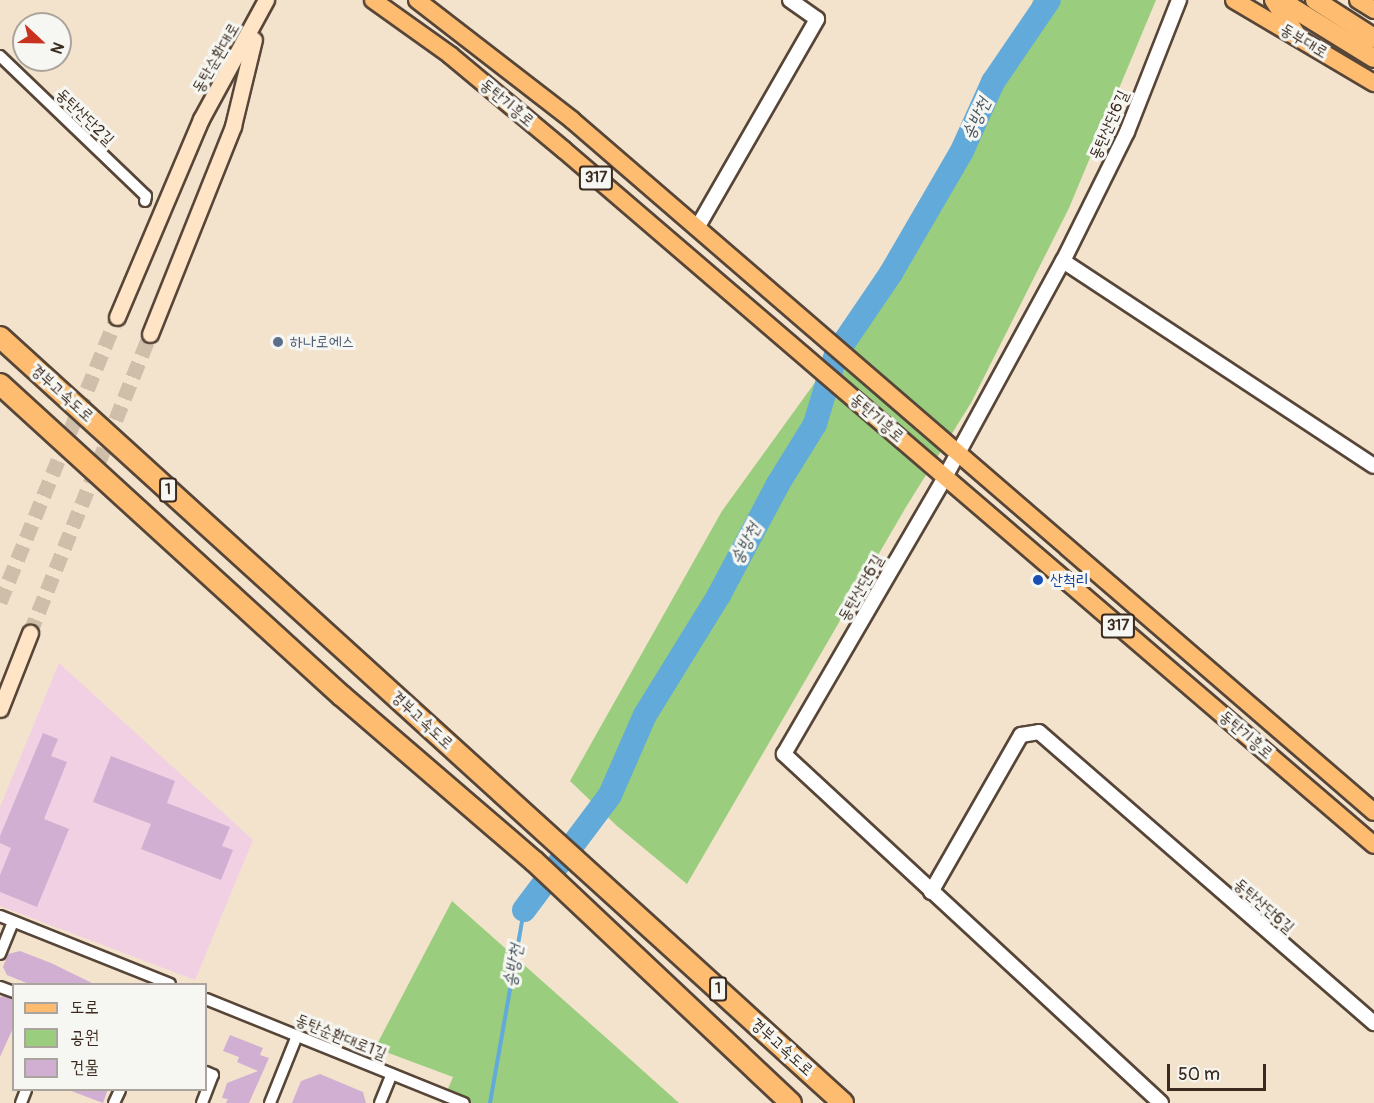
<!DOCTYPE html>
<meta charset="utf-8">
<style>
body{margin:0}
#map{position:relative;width:1374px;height:1103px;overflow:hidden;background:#f3e3cd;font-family:Pangolin,"Poor Story",sans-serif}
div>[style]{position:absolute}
.built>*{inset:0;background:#f1d0e3}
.green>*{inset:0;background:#9acd7e}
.stream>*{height:4px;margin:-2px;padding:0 2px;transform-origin:2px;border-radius:2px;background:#62aad9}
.river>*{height:24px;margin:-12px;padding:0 12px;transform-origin:12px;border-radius:12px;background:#62aad9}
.building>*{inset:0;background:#d1afd3}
.secondary-tunnel>*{height:15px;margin-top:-7.5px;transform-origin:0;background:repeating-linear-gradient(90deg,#cebeaa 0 15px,transparent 0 23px)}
.roads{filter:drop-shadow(2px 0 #574638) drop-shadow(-2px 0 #574638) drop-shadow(0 2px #574638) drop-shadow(0 -2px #574638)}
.minor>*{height:10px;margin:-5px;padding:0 5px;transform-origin:5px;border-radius:5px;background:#fff}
.tertiary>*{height:14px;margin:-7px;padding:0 7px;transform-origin:7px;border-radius:7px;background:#fff}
.secondary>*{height:15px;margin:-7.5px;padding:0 7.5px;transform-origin:7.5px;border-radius:7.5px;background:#ffe4c6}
.primary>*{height:16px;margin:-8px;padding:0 8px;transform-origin:8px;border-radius:8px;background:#febc70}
.trunk>*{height:18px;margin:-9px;padding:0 9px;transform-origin:9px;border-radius:9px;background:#febc70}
.motorway>*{height:20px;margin:-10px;padding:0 10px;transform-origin:10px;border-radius:10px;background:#febc70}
.dots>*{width:16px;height:16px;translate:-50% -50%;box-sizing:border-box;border:3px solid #f6f6f2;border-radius:50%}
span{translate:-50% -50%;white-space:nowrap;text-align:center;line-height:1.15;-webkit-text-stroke:6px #f6f6f2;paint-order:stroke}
.shield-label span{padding:2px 4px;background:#f6f6f2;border:2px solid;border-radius:4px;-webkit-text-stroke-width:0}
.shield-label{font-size:15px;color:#3b2a1e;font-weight:700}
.street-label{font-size:16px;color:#3b2a1e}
.service-label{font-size:16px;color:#4e5e75}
.left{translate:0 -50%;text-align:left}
.transit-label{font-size:16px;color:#164399}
.water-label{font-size:18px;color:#49575f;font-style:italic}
.legend{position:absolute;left:12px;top:983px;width:195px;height:108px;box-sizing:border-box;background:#f6f6f2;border:2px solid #aba49d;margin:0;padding:8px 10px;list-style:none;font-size:18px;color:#3b2a1e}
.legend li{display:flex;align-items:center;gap:12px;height:30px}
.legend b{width:30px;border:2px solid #aba49d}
.north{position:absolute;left:12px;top:12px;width:60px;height:60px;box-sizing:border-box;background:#f6f6f2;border:2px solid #aba49d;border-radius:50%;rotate:112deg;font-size:16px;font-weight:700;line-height:24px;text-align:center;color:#3b2a1e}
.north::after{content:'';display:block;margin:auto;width:21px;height:27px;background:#c8321e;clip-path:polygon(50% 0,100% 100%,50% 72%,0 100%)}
.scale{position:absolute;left:1167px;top:1064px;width:99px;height:27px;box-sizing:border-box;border:3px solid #3b2a1e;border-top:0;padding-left:8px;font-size:18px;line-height:21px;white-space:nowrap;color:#3b2a1e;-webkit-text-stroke:4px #f6f6f2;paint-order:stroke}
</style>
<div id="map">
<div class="built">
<i style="clip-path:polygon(59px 663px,253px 840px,195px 980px,0 906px,0 807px)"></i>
</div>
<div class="green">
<i style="clip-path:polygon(1033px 0,1156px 0,1069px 208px,971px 403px,906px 507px,687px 884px,617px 826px,570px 781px,722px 511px,850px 334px,1019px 47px)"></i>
<i style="clip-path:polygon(452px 901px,612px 1043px,679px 1103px,442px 1103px,453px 1077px,375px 1048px)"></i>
</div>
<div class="stream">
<i style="left:490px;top:1103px;width:196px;rotate:-80deg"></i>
</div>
<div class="river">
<i style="left:524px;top:910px;width:144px;rotate:-53.2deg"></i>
<i style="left:610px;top:795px;width:87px;rotate:-66.4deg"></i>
<i style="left:645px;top:715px;width:141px;rotate:-58.3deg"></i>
<i style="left:719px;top:595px;width:126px;rotate:-62deg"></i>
<i style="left:778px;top:484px;width:70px;rotate:-58.3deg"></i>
<i style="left:815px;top:424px;width:73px;rotate:-73.3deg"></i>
<i style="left:836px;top:354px;width:98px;rotate:-55.8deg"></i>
<i style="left:891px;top:273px;width:141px;rotate:-59.8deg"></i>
<i style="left:962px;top:151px;width:76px;rotate:-65.8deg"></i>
<i style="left:993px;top:82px;width:99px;rotate:-55.7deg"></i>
</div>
<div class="building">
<i style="clip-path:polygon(43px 733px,58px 739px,51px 756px,67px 762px,44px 819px,69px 829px,37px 907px,0 892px,0 875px,11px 848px,0 843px,0 836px)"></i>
<i style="clip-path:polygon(111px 756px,175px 781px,167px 803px,230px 827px,222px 846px,233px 850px,221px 880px,141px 849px,151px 824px,93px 802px)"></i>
<i style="clip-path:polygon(20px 951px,51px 963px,94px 984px,29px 984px,7px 975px,3px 967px,8px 954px)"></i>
<i style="clip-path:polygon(4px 996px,14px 999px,14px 1026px,0 1057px,0 997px)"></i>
<i style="clip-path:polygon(230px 1035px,263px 1048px,260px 1055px,269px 1058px,249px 1103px,226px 1103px,228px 1099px,222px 1098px,227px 1083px,258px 1071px,237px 1062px,239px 1057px,223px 1051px)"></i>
<i style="clip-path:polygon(320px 1074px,363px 1092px,366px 1103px,292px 1103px,301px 1081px)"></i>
<i style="clip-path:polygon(66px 1089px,108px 1089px,103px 1103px)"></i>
</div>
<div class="secondary-tunnel">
<i style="left:0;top:602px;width:308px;rotate:-67.7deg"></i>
<i style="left:30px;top:633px;width:322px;rotate:-68.1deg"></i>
</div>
<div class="roads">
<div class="minor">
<i style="left:0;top:56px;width:202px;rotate:43.8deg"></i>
<i style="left:146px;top:196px;width:5px;rotate:101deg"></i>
<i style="left:0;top:916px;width:183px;rotate:21.8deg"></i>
<i style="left:0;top:954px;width:35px;rotate:-68deg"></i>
<i style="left:0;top:987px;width:15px;rotate:20deg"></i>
<i style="left:206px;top:999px;width:278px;rotate:22deg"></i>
<i style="left:21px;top:1103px;width:14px;rotate:-69deg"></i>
<i style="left:114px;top:1103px;width:14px;rotate:-65deg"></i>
<i style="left:202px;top:1103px;width:30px;rotate:-69deg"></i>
<i style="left:213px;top:1075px;width:8px;rotate:-157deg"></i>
<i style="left:270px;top:1103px;width:72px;rotate:-68.1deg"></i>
<i style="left:380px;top:1103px;width:31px;rotate:-68deg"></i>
</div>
<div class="tertiary">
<i style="left:697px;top:228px;width:241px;rotate:-60.1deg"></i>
<i style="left:817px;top:19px;width:33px;rotate:-145deg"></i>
<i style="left:1063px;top:261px;width:372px;rotate:33.4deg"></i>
<i style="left:931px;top:892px;width:181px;rotate:-60.2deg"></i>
<i style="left:1021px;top:735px;width:18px;rotate:-9deg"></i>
<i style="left:1039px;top:732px;width:444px;rotate:41deg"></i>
<i style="left:1161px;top:1103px;width:514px;rotate:-137.21deg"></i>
<i style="left:784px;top:754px;width:320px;rotate:-59.8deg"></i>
<i style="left:945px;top:477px;width:246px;rotate:-61.4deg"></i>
<i style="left:1063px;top:261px;width:144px;rotate:-63.6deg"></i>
<i style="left:1127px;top:132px;width:142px;rotate:-68.5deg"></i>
</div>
<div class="secondary">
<i style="left:117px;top:317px;width:215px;rotate:-67deg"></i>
<i style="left:201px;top:119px;width:136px;rotate:-61.4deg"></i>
<i style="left:150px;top:334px;width:224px;rotate:-68.2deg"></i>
<i style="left:233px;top:126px;width:89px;rotate:-76.4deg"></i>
<i style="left:0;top:709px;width:82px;rotate:-68.5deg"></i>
</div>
<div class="primary">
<i style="left:373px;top:0;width:95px;rotate:35.5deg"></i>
<i style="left:450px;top:55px;width:148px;rotate:39.8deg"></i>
<i style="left:564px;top:150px;width:1067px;rotate:40.63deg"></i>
<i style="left:417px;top:0;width:196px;rotate:37.7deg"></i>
<i style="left:572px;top:120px;width:1059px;rotate:40.79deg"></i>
<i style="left:1234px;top:0;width:163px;rotate:30.7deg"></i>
<i style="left:1358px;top:0;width:19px;rotate:32deg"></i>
</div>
<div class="trunk">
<i style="left:1274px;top:0;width:43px;rotate:57.4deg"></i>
<i style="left:1280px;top:0;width:110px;rotate:31.7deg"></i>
<i style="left:1315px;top:0;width:70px;rotate:32.8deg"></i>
</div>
<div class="motorway">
<i style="left:0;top:337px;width:1139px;rotate:42.26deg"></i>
<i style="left:0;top:384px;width:463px;rotate:42.4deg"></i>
<i style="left:342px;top:696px;width:253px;rotate:40.7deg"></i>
<i style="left:534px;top:861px;width:353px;rotate:43.3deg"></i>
</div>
</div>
<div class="dots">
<i style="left:278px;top:342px;background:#5c6f8a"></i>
<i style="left:1038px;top:580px;background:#1a4fb4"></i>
</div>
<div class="shield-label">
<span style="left:596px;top:178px">317</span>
<span style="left:168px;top:490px">1</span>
<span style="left:1118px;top:626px">317</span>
<span style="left:718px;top:989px">1</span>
</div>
<div class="street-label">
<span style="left:1304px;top:41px;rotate:31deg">동부대로</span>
<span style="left:216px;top:58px;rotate:-60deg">동탄순환대로</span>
<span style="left:507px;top:103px;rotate:40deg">동탄기흥로</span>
<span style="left:85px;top:117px;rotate:44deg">동탄산단2길</span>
<span style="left:1109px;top:125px;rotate:-66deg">동탄산단6길</span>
<span style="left:62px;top:393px;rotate:42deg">경부고속도로</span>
<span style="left:877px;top:418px;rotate:41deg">동탄기흥로</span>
<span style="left:861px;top:588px;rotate:-60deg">동탄산단6길</span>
<span style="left:422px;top:720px;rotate:43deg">경부고속도로</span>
<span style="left:1246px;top:735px;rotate:41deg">동탄기흥로</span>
<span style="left:1264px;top:906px;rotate:41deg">동탄산단6길</span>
<span style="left:341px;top:1037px;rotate:22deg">동탄순환대로1길</span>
<span style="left:782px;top:1047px;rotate:42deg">경부고속도로</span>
</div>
<div class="service-label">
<span class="left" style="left:290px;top:342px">하나로에스</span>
</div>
<div class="transit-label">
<span class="left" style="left:1050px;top:580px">산척리</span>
</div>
<div class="water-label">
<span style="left:977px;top:119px;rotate:-65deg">송방천</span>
<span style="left:746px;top:544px;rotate:-62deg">송방천</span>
<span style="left:514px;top:966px;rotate:-80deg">송방천</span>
</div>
<ul class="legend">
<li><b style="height:8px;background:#febc70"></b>도로</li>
<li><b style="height:16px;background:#9acd7e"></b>공원</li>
<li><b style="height:16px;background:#d1afd3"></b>건물</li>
</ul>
<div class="north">N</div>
<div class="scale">50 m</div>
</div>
